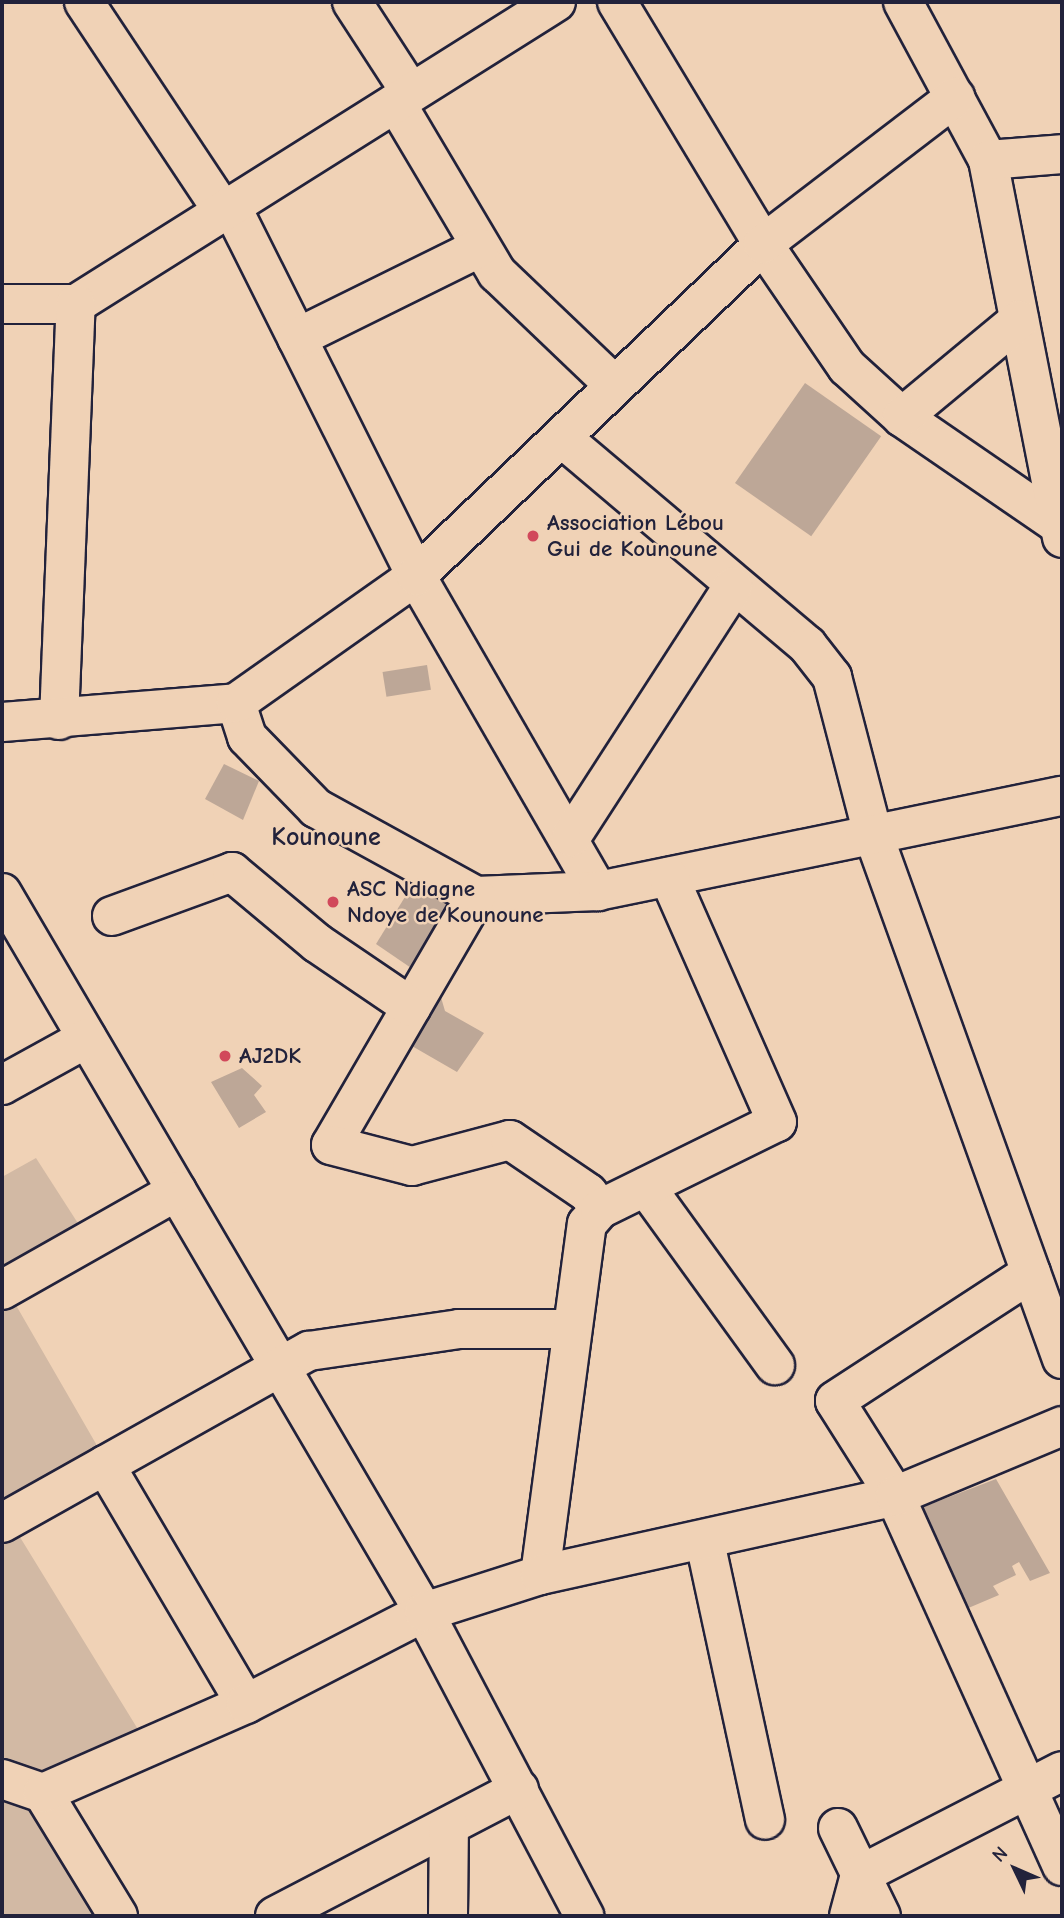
<!DOCTYPE html>
<meta charset="utf-8">
<style>
body{margin:0}
#map{position:relative;width:1064px;height:1918px;overflow:hidden;background:#f0d2b6;font-family:"Comic Neue",sans-serif}
div>[style]{position:absolute}
.green>*{inset:0;background:#d2b9a4}
.building>*{inset:0;background:#bda797;transform-origin:0 0}
.roads{filter:drop-shadow(2px 0 #22223b) drop-shadow(-2px 0 #22223b) drop-shadow(0 2px #22223b) drop-shadow(0 -2px #22223b)}
.minor>*{height:38px;margin:-19px;padding:0 19px;transform-origin:19px;border-radius:19px;background:#f0d2b6}
.dots>*{width:19px;height:19px;translate:-50% -50%;box-sizing:border-box;border:4px solid #f0d2b6;border-radius:50%}
span{translate:-50% -50%;white-space:nowrap;text-align:center;line-height:1.15;-webkit-text-stroke:5px #f0d2b6;paint-order:stroke}
.poi-label{font-size:23px;color:#22223b;font-weight:700}
.left{translate:0 -50%;text-align:left}
.quarter-label{font-size:26px;color:#22223b;font-weight:700}
.frame{position:absolute;inset:0;border:4px solid #22223b;pointer-events:none}
.north{position:absolute;left:980px;top:1834px;width:70px;height:70px;-webkit-text-stroke:5px #f0d2b6;paint-order:stroke;rotate:314deg;font-size:19px;font-weight:700;line-height:28px;text-align:center;color:#22223b}
.north::after{content:'';display:block;margin:auto;width:24px;height:32px;background:#22223b;clip-path:polygon(50% 0,100% 100%,50% 72%,0 100%)}
</style>
<div id="map">
<div class="green">
<i style="clip-path:polygon(36px 1158px,81px 1228px,2px 1270px,2px 1177px)"></i>
<i style="clip-path:polygon(2px 1281px,114px 1475px,15px 1529px,139px 1731px,22px 1780px,125px 1916px,2px 1916px)"></i>
</div>
<div class="building">
<i style="left:805px;top:383px;width:93px;height:122px;rotate:35deg"></i>
<i style="left:427px;top:665px;width:25px;height:45px;rotate:81deg"></i>
<i style="clip-path:polygon(224px 764px,259px 781px,243px 820px,205px 799px)"></i>
<i style="clip-path:polygon(424px 889px,449px 905px,417px 972px,376px 944px,408px 892px)"></i>
<i style="clip-path:polygon(440px 994px,445px 1011px,484px 1033px,457px 1072px,405px 1042px)"></i>
<i style="clip-path:polygon(242px 1068px,262px 1086px,254px 1095px,266px 1112px,239px 1128px,211px 1082px)"></i>
<i style="clip-path:polygon(996px 1479px,1050px 1573px,1030px 1581px,1019px 1562px,1012px 1566px,1016px 1575px,993px 1586px,999px 1595px,966px 1609px,923px 1507px)"></i>
</div>
<div class="roads">
<div class="minor">
<i style="left:84px;top:2px;width:251px;rotate:56.4deg"></i>
<i style="left:352px;top:2px;width:108px;rotate:57deg"></i>
<i style="left:617px;top:2px;width:283px;rotate:58.9deg"></i>
<i style="left:763px;top:244px;width:149px;rotate:55.7deg"></i>
<i style="left:847px;top:367px;width:74px;rotate:42.3deg"></i>
<i style="left:902px;top:417px;width:191px;rotate:34.5deg"></i>
<i style="left:903px;top:2px;width:179px;rotate:61.7deg"></i>
<i style="left:988px;top:160px;width:385px;rotate:78.9deg"></i>
<i style="left:396px;top:103px;width:198px;rotate:59.3deg"></i>
<i style="left:497px;top:273px;width:161px;rotate:43.7deg"></i>
<i style="left:988px;top:160px;width:74px;rotate:-4.6deg"></i>
<i style="left:231px;top:206px;width:414px;rotate:63.4deg"></i>
<i style="left:416px;top:576px;width:364px;rotate:60deg"></i>
<i style="left:2px;top:304px;width:74px"></i>
<i style="left:76px;top:304px;width:567px;rotate:-32.18deg"></i>
<i style="left:297px;top:338px;width:203px;rotate:-26.3deg"></i>
<i style="left:902px;top:417px;width:152px;rotate:-39.7deg"></i>
<i style="left:562px;top:438px;width:321px;rotate:40.2deg"></i>
<i style="left:807px;top:645px;width:41px;rotate:52deg"></i>
<i style="left:832px;top:677px;width:162px;rotate:75.4deg"></i>
<i style="left:873px;top:834px;width:558px;rotate:70.2deg"></i>
<i style="left:236px;top:703px;width:36px;rotate:72deg"></i>
<i style="left:247px;top:737px;width:99px;rotate:45.8deg"></i>
<i style="left:316px;top:808px;width:183px;rotate:28.8deg"></i>
<i style="left:476px;top:896px;width:122px;rotate:-2.3deg"></i>
<i style="left:598px;top:891px;width:474px;rotate:-11.6deg"></i>
<i style="left:59px;top:720px;width:416px;rotate:-87.7deg"></i>
<i style="left:2px;top:722px;width:235px;rotate:-4.6deg"></i>
<i style="left:236px;top:703px;width:220px;rotate:-35.2deg"></i>
<i style="left:416px;top:576px;width:480px;rotate:-43.7deg"></i>
<i style="left:763px;top:244px;width:242px;rotate:-37.4deg"></i>
<i style="left:571px;top:837px;width:298px;rotate:-57.1deg"></i>
<i style="left:2px;top:893px;width:834px;rotate:59.59deg"></i>
<i style="left:424px;top:1612px;width:344px;rotate:62.2deg"></i>
<i style="left:476px;top:896px;width:288px;rotate:120.2deg"></i>
<i style="left:331px;top:1145px;width:84px;rotate:14.5deg"></i>
<i style="left:412px;top:1166px;width:101px;rotate:-14.9deg"></i>
<i style="left:510px;top:1140px;width:94px;rotate:34.2deg"></i>
<i style="left:588px;top:1193px;width:20px;rotate:53deg"></i>
<i style="left:112px;top:916px;width:128px;rotate:-20.1deg"></i>
<i style="left:232px;top:872px;width:111px;rotate:39.9deg"></i>
<i style="left:317px;top:943px;width:114px;rotate:34.2deg"></i>
<i style="left:2px;top:1085px;width:97px;rotate:-28.9deg"></i>
<i style="left:646px;top:1187px;width:220px;rotate:54.1deg"></i>
<i style="left:1031px;top:1273px;width:234px;rotate:146.9deg"></i>
<i style="left:835px;top:1401px;width:112px;rotate:57.7deg"></i>
<i style="left:895px;top:1496px;width:406px;rotate:65.7deg"></i>
<i style="left:2px;top:1290px;width:201px;rotate:-29.5deg"></i>
<i style="left:105px;top:1465px;width:277px;rotate:59.5deg"></i>
<i style="left:2px;top:1523px;width:352px;rotate:-29.3deg"></i>
<i style="left:309px;top:1351px;width:152px;rotate:-8.3deg"></i>
<i style="left:459px;top:1329px;width:109px"></i>
<i style="left:705px;top:1542px;width:284px;rotate:77.8deg"></i>
<i style="left:540px;top:1575px;width:354px;rotate:-82.4deg"></i>
<i style="left:587px;top:1224px;width:20px;rotate:-49deg"></i>
<i style="left:600px;top:1209px;width:197px;rotate:-26.2deg"></i>
<i style="left:777px;top:1122px;width:268px;rotate:-113.8deg"></i>
<i style="left:2px;top:1779px;width:43px;rotate:18.9deg"></i>
<i style="left:43px;top:1793px;width:144px;rotate:58.6deg"></i>
<i style="left:43px;top:1793px;width:222px;rotate:-23.7deg"></i>
<i style="left:246px;top:1704px;width:200px;rotate:-27.3deg"></i>
<i style="left:424px;top:1612px;width:122px;rotate:-17.7deg"></i>
<i style="left:540px;top:1575px;width:364px;rotate:-12.5deg"></i>
<i style="left:895px;top:1496px;width:181px;rotate:-22.7deg"></i>
<i style="left:838px;top:1828px;width:98px;rotate:64deg"></i>
<i style="left:275px;top:1916px;width:275px;rotate:-27.5deg"></i>
<i style="left:448px;top:1916px;width:90px;rotate:-89.4deg"></i>
<i style="left:849px;top:1916px;width:42px;rotate:-75deg"></i>
<i style="left:860px;top:1875px;width:227px;rotate:-27.2deg"></i>
</div>
</div>
<div class="dots">
<i style="left:533px;top:536px;background:#d1495b"></i>
<i style="left:333px;top:902px;background:#d1495b"></i>
<i style="left:225px;top:1056px;background:#d1495b"></i>
</div>
<div class="poi-label">
<span class="left" style="left:547px;top:536px">Association Lébou<br>Gui de Kounoune</span>
<span class="left" style="left:347px;top:902px">ASC Ndiagne<br>Ndoye de Kounoune</span>
<span class="left" style="left:239px;top:1056px">AJ2DK</span>
</div>
<div class="quarter-label">
<span style="left:326px;top:838px">Kounoune</span>
</div>
<div class="frame"></div>
<div class="north">N</div>
</div>
